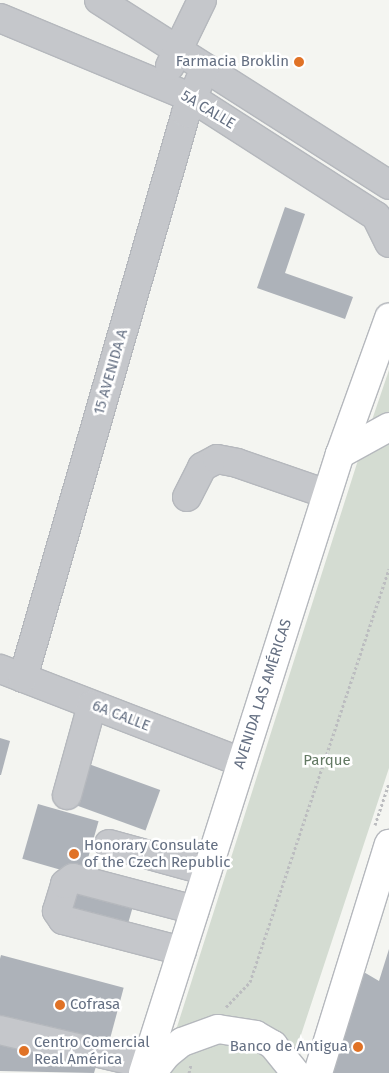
<!DOCTYPE html>
<meta charset="utf-8">
<style>
body{margin:0}
#map{position:relative;width:389px;height:1073px;overflow:hidden;background:#f4f5f1;font-family:"Fira Sans",sans-serif}
div>[style]{position:absolute}
.green>*{inset:0;background:#d4dcd2}
.building>*{inset:0;background:#adb2b9;transform-origin:0 0}
.path>*{height:3px;margin-top:-1.5px;transform-origin:0;background:repeating-linear-gradient(90deg,#bcbdc0 0 2.5px,transparent 0 5px)}
.roads{filter:drop-shadow(1px 0 #b5b8bd) drop-shadow(-1px 0 #b5b8bd) drop-shadow(0 1px #b5b8bd) drop-shadow(0 -1px #b5b8bd)}
.minor>*{height:28px;margin:-14px;padding:0 14px;transform-origin:14px;border-radius:14px;background:#c5c7cb}
.major>*{height:28px;margin:-14px;padding:0 14px;transform-origin:14px;border-radius:14px;background:#fff}
.dots>*{width:14px;height:14px;translate:-50% -50%;box-sizing:border-box;border:2px solid #fff;border-radius:50%}
span{translate:-50% -50%;white-space:nowrap;text-align:center;line-height:1.15;-webkit-text-stroke:5px #fff;paint-order:stroke}
.poi-label{font-size:15px;color:#646f82}
.right{translate:-100% -50%;text-align:right}
.left{translate:0 -50%;text-align:left}
.street-label{font-size:15px;color:#646f82}
.park-label{font-size:15px;color:#637963}
</style>
<div id="map">
<div class="green">
<i style="clip-path:polygon(389px 370px,389px 413px,372px 420px)"></i>
<i style="clip-path:polygon(389px 440px,389px 768px,296px 1050px,261px 1024px,240px 1018px,217px 1017px,196px 1021px,176px 1030px,359px 457px)"></i>
<i style="clip-path:polygon(220px 1042px,251px 1047px,265px 1055px,281px 1073px,167px 1073px,189px 1052px)"></i>
</div>
<div class="building">
<i style="clip-path:polygon(285px 207px,305px 214px,285px 273px,353px 297px,345px 319px,257px 288px)"></i>
<i style="clip-path:polygon(0 738px,10px 741px,1px 775px,0 775px)"></i>
<i style="left:86px;top:763px;width:79px;height:43px;rotate:20deg"></i>
<i style="left:38px;top:804px;width:63px;height:57px;rotate:16deg"></i>
<i style="left:75px;top:880px;width:63px;height:36px;rotate:16deg"></i>
<i style="clip-path:polygon(389px 949px,389px 1073px,328px 1073px,362px 971px,379px 981px)"></i>
<i style="left:1px;top:955px;width:127px;height:66px;rotate:15deg"></i>
<i style="clip-path:polygon(0 1038px,97px 1063px,94px 1073px,0 1071px)"></i>
</div>
<div class="path">
<i style="left:375px;top:825px;width:44px;rotate:-71.6deg"></i>
<i style="left:226px;top:1007px;width:35px;rotate:-46deg"></i>
<i style="left:250px;top:982px;width:436px;rotate:-71.4deg"></i>
<i style="left:189px;top:1073px;width:9px;rotate:-77deg"></i>
</div>
<div class="roads">
<div class="minor">
<i style="left:99px;top:0;width:344px;rotate:32.5deg"></i>
<i style="left:0;top:18px;width:208px;rotate:22.6deg"></i>
<i style="left:192px;top:98px;width:219px;rotate:32.7deg"></i>
<i style="left:376px;top:216px;width:30px;rotate:64deg"></i>
<i style="left:170px;top:66px;width:73px;rotate:-64.1deg"></i>
<i style="left:187px;top:497px;width:34px;rotate:-63deg"></i>
<i style="left:202px;top:467px;width:17px;rotate:-28deg"></i>
<i style="left:217px;top:459px;width:20px;rotate:11deg"></i>
<i style="left:237px;top:463px;width:95px;rotate:19deg"></i>
<i style="left:0;top:669px;width:258px;rotate:21.1deg"></i>
<i style="left:23px;top:678px;width:588px;rotate:-73.91deg"></i>
<i style="left:186px;top:113px;width:49px;rotate:-67.1deg"></i>
<i style="left:67px;top:795px;width:93px;rotate:-74.5deg"></i>
<i style="left:109px;top:844px;width:102px;rotate:15.4deg"></i>
<i style="left:182px;top:951px;width:123px;rotate:-165.4deg"></i>
<i style="left:63px;top:920px;width:11px;rotate:-124deg"></i>
<i style="left:57px;top:911px;width:28px;rotate:-73deg"></i>
<i style="left:65px;top:884px;width:10px;rotate:-37deg"></i>
<i style="left:73px;top:878px;width:126px;rotate:14.7deg"></i>
<i style="left:0;top:1030px;width:150px;rotate:13.1deg"></i>
</div>
<div class="major">
<i style="left:340px;top:454px;width:56px;rotate:-28.9deg"></i>
<i style="left:143px;top:1073px;width:650px;rotate:-72.35deg"></i>
<i style="left:340px;top:454px;width:145px;rotate:-70.2deg"></i>
<i style="left:152px;top:1073px;width:24px;rotate:-52deg"></i>
<i style="left:167px;top:1054px;width:19px;rotate:-39deg"></i>
<i style="left:182px;top:1042px;width:38px;rotate:-20deg"></i>
<i style="left:218px;top:1029px;width:38px;rotate:9deg"></i>
<i style="left:256px;top:1035px;width:20px;rotate:30deg"></i>
<i style="left:273px;top:1045px;width:36px;rotate:51deg"></i>
<i style="left:318px;top:1073px;width:240px;rotate:-72.8deg"></i>
</div>
</div>
<div class="dots">
<i style="left:299px;top:62px;background:#e07226"></i>
<i style="left:74px;top:854px;background:#e07226"></i>
<i style="left:60px;top:1005px;background:#e07226"></i>
<i style="left:358px;top:1047px;background:#e07226"></i>
<i style="left:24px;top:1051px;background:#e07226"></i>
</div>
<div class="poi-label">
<span class="right" style="left:289px;top:62px">Farmacia Broklin</span>
<span class="left" style="left:84px;top:854px">Honorary Consulate<br>of the Czech Republic</span>
<span class="left" style="left:70px;top:1005px">Cofrasa</span>
<span class="left" style="left:34px;top:1051px">Centro Comercial<br>Real América</span>
<span class="right" style="left:348px;top:1047px">Banco de Antigua</span>
</div>
<div class="street-label">
<span style="left:208px;top:110px;rotate:31deg">5A CALLE</span>
<span style="left:111px;top:372px;rotate:-74deg">15 AVENIDA A</span>
<span style="left:263px;top:694px;rotate:-72deg">AVENIDA LAS AMÉRICAS</span>
<span style="left:121px;top:716px;rotate:21deg">6A CALLE</span>
</div>
<div class="park-label">
<span style="left:327px;top:761px">Parque</span>
</div>
</div>
